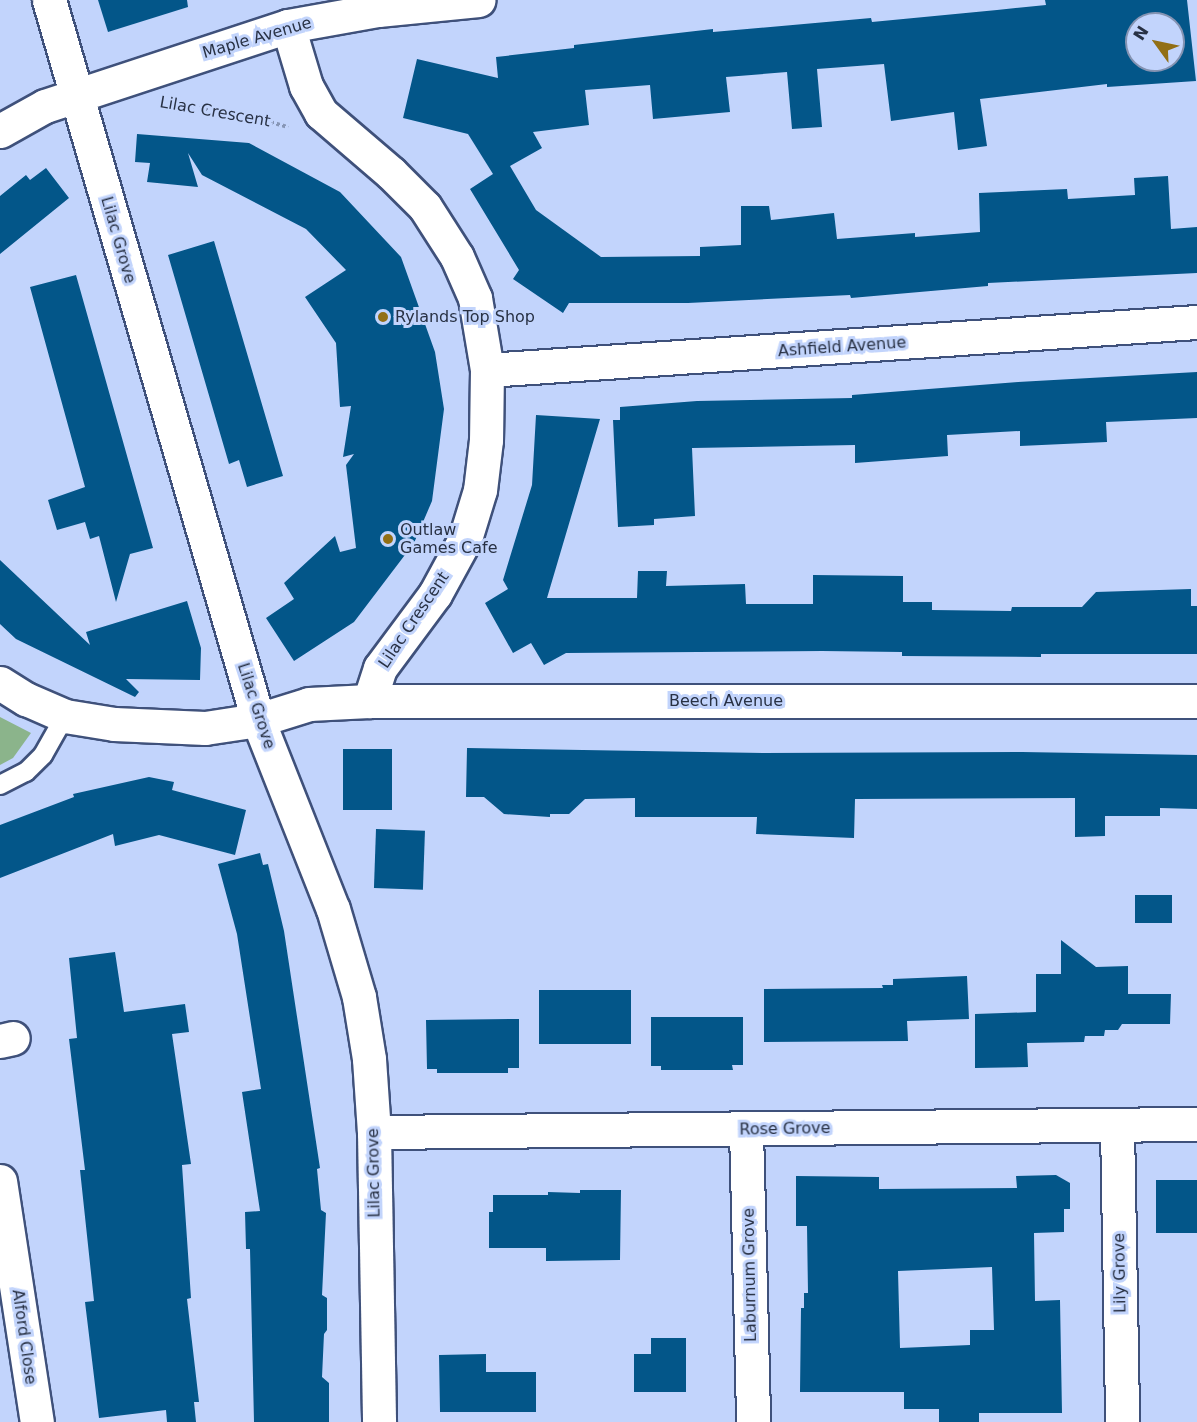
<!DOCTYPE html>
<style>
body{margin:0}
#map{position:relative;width:1197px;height:1422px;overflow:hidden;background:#c2d4fc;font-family:"DejaVu Sans",sans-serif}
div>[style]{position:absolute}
.green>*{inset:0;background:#8bb48b}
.building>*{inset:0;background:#035689;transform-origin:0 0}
.path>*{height:4px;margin-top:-2px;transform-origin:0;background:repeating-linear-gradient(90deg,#8796b6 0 3px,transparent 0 6px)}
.roads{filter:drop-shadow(2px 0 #3f517b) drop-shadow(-2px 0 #3f517b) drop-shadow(0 2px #3f517b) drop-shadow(0 -2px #3f517b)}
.service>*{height:18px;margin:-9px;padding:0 9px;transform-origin:9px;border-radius:9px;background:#fff}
.minor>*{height:33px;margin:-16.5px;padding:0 16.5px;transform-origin:16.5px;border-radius:16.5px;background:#fff}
.tertiary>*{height:33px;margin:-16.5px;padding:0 16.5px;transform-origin:16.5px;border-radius:16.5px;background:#fff}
.dots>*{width:16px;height:16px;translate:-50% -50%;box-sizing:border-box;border:3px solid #c2d4fc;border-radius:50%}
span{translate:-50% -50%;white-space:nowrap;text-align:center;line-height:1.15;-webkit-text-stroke:6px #c2d4fc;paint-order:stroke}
.street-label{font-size:16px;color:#283144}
.poi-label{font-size:16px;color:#283144}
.left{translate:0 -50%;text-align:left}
.north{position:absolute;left:1125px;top:12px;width:60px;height:60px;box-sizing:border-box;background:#c2d4fc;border:2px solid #8493b2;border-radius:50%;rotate:303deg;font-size:16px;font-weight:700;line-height:24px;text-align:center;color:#283144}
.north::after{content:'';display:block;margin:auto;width:21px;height:27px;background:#926f15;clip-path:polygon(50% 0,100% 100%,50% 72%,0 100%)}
</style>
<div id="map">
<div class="green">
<i style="clip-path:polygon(0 717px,31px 733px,13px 758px,0 765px)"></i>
</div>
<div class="building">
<i style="clip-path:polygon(98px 0,187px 0,188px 7px,108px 32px)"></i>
<i style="clip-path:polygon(evenodd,1045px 0,1187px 0,1196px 81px,1107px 87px,1107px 84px,980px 99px,987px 146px,958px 150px,954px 112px,891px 121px,884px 64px,817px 69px,822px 127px,792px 129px,787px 72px,726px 77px,730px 112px,653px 119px,650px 85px,585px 90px,589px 125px,533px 132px,542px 148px,510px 166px,536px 210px,601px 257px,700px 256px,700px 247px,741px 245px,741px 206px,769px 206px,771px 220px,834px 213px,837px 239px,915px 233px,915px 237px,980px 232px,979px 193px,1067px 189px,1068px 199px,1135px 195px,1134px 178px,1168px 176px,1171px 229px,1197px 227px,1197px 273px,988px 283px,988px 286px,851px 298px,850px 295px,688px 303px,569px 303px,563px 313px,513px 279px,519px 270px,470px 189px,493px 174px,468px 134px,403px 118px,417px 59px,498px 78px,496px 57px,574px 48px,574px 45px,713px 29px,713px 32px,871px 18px,872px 22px,997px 10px,1046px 5px,1045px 0,1137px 24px,1173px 24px,1173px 60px,1137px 60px,1137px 24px)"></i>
<i style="clip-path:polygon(137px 134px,249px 143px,340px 192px,401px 257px,435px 352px,444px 409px,432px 501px,414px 543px,354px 622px,294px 661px,266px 618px,294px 599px,284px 583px,335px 536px,340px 552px,356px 548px,346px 465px,354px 454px,343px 457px,351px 406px,340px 407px,336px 343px,305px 297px,346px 270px,306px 229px,202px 175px,188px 153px,198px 187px,147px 182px,150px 163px,135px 162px)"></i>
<i style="clip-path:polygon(46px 168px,69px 198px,0 254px,0 196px,26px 175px,30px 180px)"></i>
<i style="clip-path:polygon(214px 241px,283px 476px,247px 487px,239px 460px,229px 464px,168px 255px)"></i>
<i style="clip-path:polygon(76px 275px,153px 548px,130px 554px,116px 602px,99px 536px,90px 539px,85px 522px,57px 530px,48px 500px,85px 487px,30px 287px)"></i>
<i style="clip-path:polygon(1197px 372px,1197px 418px,1106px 422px,1107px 442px,1020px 446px,1020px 431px,947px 435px,948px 456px,855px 463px,855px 445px,692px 448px,695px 516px,654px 519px,654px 525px,618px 527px,613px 420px,620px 420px,620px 407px,697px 401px,852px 398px,852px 395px,1018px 382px)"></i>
<i style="clip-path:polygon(536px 415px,600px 419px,547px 598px,637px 598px,638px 571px,667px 571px,666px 586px,745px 584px,746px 604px,813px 604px,813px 575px,903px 576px,903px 602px,932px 602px,932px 610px,1011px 611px,1012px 607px,1082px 607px,1096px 592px,1191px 589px,1191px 606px,1197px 606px,1197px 654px,1041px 654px,1041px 657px,902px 656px,902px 652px,822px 651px,566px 653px,544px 665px,531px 643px,513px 653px,485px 603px,508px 589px,503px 580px,532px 485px)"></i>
<i style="clip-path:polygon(0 560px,90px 645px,86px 632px,187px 601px,201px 648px,200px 680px,126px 679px,139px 692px,135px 697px,16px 639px,0 624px)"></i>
<i style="clip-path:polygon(467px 748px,763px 753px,1022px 752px,1197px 755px,1197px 809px,1160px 808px,1160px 816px,1105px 816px,1105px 836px,1075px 837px,1075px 798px,855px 799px,854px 838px,756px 834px,757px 817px,635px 817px,635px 798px,585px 799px,569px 814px,550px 814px,550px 817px,504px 814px,484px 797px,466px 797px)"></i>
<i style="left:343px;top:749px;width:49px;height:61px"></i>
<i style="clip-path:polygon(149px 777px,174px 782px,172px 790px,246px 810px,235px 855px,159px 835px,115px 846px,113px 834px,0 878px,0 825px,74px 797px,73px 794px)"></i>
<i style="left:376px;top:829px;width:49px;height:59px;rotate:2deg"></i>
<i style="clip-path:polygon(260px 853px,263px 865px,268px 864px,284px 931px,320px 1168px,317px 1169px,321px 1210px,326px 1213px,322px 1295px,327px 1298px,327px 1330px,324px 1334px,322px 1377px,329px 1383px,329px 1422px,254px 1422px,250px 1249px,246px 1249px,245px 1212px,260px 1211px,242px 1092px,261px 1089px,237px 934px,218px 864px)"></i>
<i style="left:1135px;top:895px;width:37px;height:28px"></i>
<i style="clip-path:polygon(1061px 940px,1096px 967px,1128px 966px,1128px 994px,1171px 994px,1170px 1024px,1122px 1024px,1118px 1030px,1105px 1030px,1104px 1036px,1085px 1036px,1084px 1042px,1027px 1043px,1028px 1067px,975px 1068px,975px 1014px,1036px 1012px,1036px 974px,1061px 974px)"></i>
<i style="clip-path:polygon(115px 952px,124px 1012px,185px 1004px,189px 1032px,172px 1034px,191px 1164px,182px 1165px,191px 1298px,187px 1299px,199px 1402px,194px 1402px,196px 1422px,167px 1422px,166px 1410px,99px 1418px,85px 1302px,94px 1301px,80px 1170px,85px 1170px,69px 1039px,77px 1038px,69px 958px)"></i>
<i style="clip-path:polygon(967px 976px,969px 1019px,907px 1021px,908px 1041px,764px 1042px,764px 989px,883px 988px,882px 985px,893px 985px,893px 979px)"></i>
<i style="left:539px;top:990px;width:92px;height:54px"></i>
<i style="clip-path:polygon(651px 1017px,743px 1017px,743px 1065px,732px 1065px,733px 1070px,661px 1070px,661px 1066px,651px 1066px)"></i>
<i style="clip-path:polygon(519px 1019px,519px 1068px,508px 1068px,508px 1073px,437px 1073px,437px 1069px,427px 1069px,426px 1020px)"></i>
<i style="clip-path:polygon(evenodd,1056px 1175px,1070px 1183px,1070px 1209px,1064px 1209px,1064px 1232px,1034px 1233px,1035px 1301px,1060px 1300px,1062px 1413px,979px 1413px,979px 1422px,939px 1422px,939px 1409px,904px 1409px,904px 1392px,800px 1392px,801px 1308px,804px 1308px,804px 1293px,808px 1293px,807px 1226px,796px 1226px,796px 1176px,879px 1177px,879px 1189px,1017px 1188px,1016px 1176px,1056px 1175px,992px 1267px,994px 1330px,970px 1330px,970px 1345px,900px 1348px,898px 1271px,992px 1267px)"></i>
<i style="left:1197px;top:1180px;width:53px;height:41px;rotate:90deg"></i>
<i style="clip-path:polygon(580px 1190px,621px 1190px,620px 1260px,546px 1261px,546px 1248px,489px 1248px,489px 1212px,493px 1212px,493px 1195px,548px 1195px,548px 1192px,580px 1193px)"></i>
<i style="clip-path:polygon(651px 1338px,686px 1338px,686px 1392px,634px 1392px,634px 1354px,651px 1354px)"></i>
<i style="clip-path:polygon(486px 1354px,486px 1372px,536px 1372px,536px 1412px,440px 1412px,439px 1355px)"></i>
</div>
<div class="path">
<i style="left:169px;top:104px;width:74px;rotate:7.8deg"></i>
<i style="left:242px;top:114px;width:48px;rotate:15.8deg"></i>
</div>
<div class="roads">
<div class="service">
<i style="left:0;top:785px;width:29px;rotate:-27deg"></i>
<i style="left:26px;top:772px;width:24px;rotate:-45deg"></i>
<i style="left:43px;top:755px;width:45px;rotate:-60.6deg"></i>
</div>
<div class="minor">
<i style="left:288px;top:26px;width:63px;rotate:73.3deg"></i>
<i style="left:306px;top:86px;width:31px;rotate:61deg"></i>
<i style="left:321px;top:113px;width:92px;rotate:40.6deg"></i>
<i style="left:391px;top:173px;width:48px;rotate:45deg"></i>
<i style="left:425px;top:207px;width:59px;rotate:57.4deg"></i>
<i style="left:457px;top:257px;width:45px;rotate:66.3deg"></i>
<i style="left:475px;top:298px;width:73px;rotate:80.5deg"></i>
<i style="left:487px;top:370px;width:70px;rotate:90.8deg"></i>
<i style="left:486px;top:440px;width:50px;rotate:96.8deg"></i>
<i style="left:480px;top:490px;width:51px;rotate:107deg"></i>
<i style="left:465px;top:539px;width:63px;rotate:118.6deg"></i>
<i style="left:435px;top:594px;width:92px;rotate:126.6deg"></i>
<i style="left:380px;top:668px;width:35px;rotate:108deg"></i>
<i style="left:0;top:131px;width:51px;rotate:-29.1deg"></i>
<i style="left:45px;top:106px;width:256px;rotate:-18.2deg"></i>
<i style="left:288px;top:26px;width:91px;rotate:-10.1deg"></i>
<i style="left:378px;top:10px;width:101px;rotate:-5.7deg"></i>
<i style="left:487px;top:370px;width:712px;rotate:-3.87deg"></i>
<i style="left:0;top:683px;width:31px;rotate:32deg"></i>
<i style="left:26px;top:699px;width:43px;rotate:23.6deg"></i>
<i style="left:65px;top:716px;width:50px;rotate:9.3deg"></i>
<i style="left:114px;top:724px;width:91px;rotate:2.5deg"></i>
<i style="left:205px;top:728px;width:54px;rotate:-8.6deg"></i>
<i style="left:258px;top:720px;width:53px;rotate:-17.4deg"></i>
<i style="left:309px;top:704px;width:60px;rotate:-2.9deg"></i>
<i style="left:369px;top:701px;width:828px"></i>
<i style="left:0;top:1041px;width:13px;rotate:-13deg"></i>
<i style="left:1117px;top:1125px;width:297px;rotate:89deg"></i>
<i style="left:746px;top:1129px;width:293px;rotate:88.6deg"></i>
<i style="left:374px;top:1132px;width:823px;rotate:-0.56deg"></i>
<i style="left:0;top:1181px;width:244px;rotate:81.3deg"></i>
</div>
<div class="tertiary">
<i style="left:49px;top:0;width:750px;rotate:73.81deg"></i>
<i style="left:258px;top:720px;width:203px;rotate:68.4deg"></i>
<i style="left:333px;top:909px;width:92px;rotate:73.5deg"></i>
<i style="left:359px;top:997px;width:63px;rotate:80.8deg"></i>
<i style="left:369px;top:1059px;width:73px;rotate:86.1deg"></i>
<i style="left:374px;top:1132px;width:290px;rotate:89deg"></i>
</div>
</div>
<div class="dots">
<i style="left:383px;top:317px;background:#926f15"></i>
<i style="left:388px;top:539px;background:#926f15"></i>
</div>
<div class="street-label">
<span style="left:257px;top:38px;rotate:-16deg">Maple Avenue</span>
<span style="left:215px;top:112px;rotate:10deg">Lilac Crescent</span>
<span style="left:118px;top:240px;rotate:74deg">Lilac Grove</span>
<span style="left:842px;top:347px;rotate:-4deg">Ashfield Avenue</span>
<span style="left:414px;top:620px;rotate:-56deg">Lilac Crescent</span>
<span style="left:726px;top:701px">Beech Avenue</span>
<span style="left:256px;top:706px;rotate:72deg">Lilac Grove</span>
<span style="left:785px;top:1129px;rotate:-1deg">Rose Grove</span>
<span style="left:374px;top:1173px;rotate:-91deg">Lilac Grove</span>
<span style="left:1120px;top:1273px;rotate:-91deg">Lily Grove</span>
<span style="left:750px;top:1275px;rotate:-91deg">Laburnum Grove</span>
<span style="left:24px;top:1337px;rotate:82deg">Alford Close</span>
</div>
<div class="poi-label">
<span class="left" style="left:395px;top:317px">Rylands Top Shop</span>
<span class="left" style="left:400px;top:539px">Outlaw<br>Games Cafe</span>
</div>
<div class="north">N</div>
</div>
